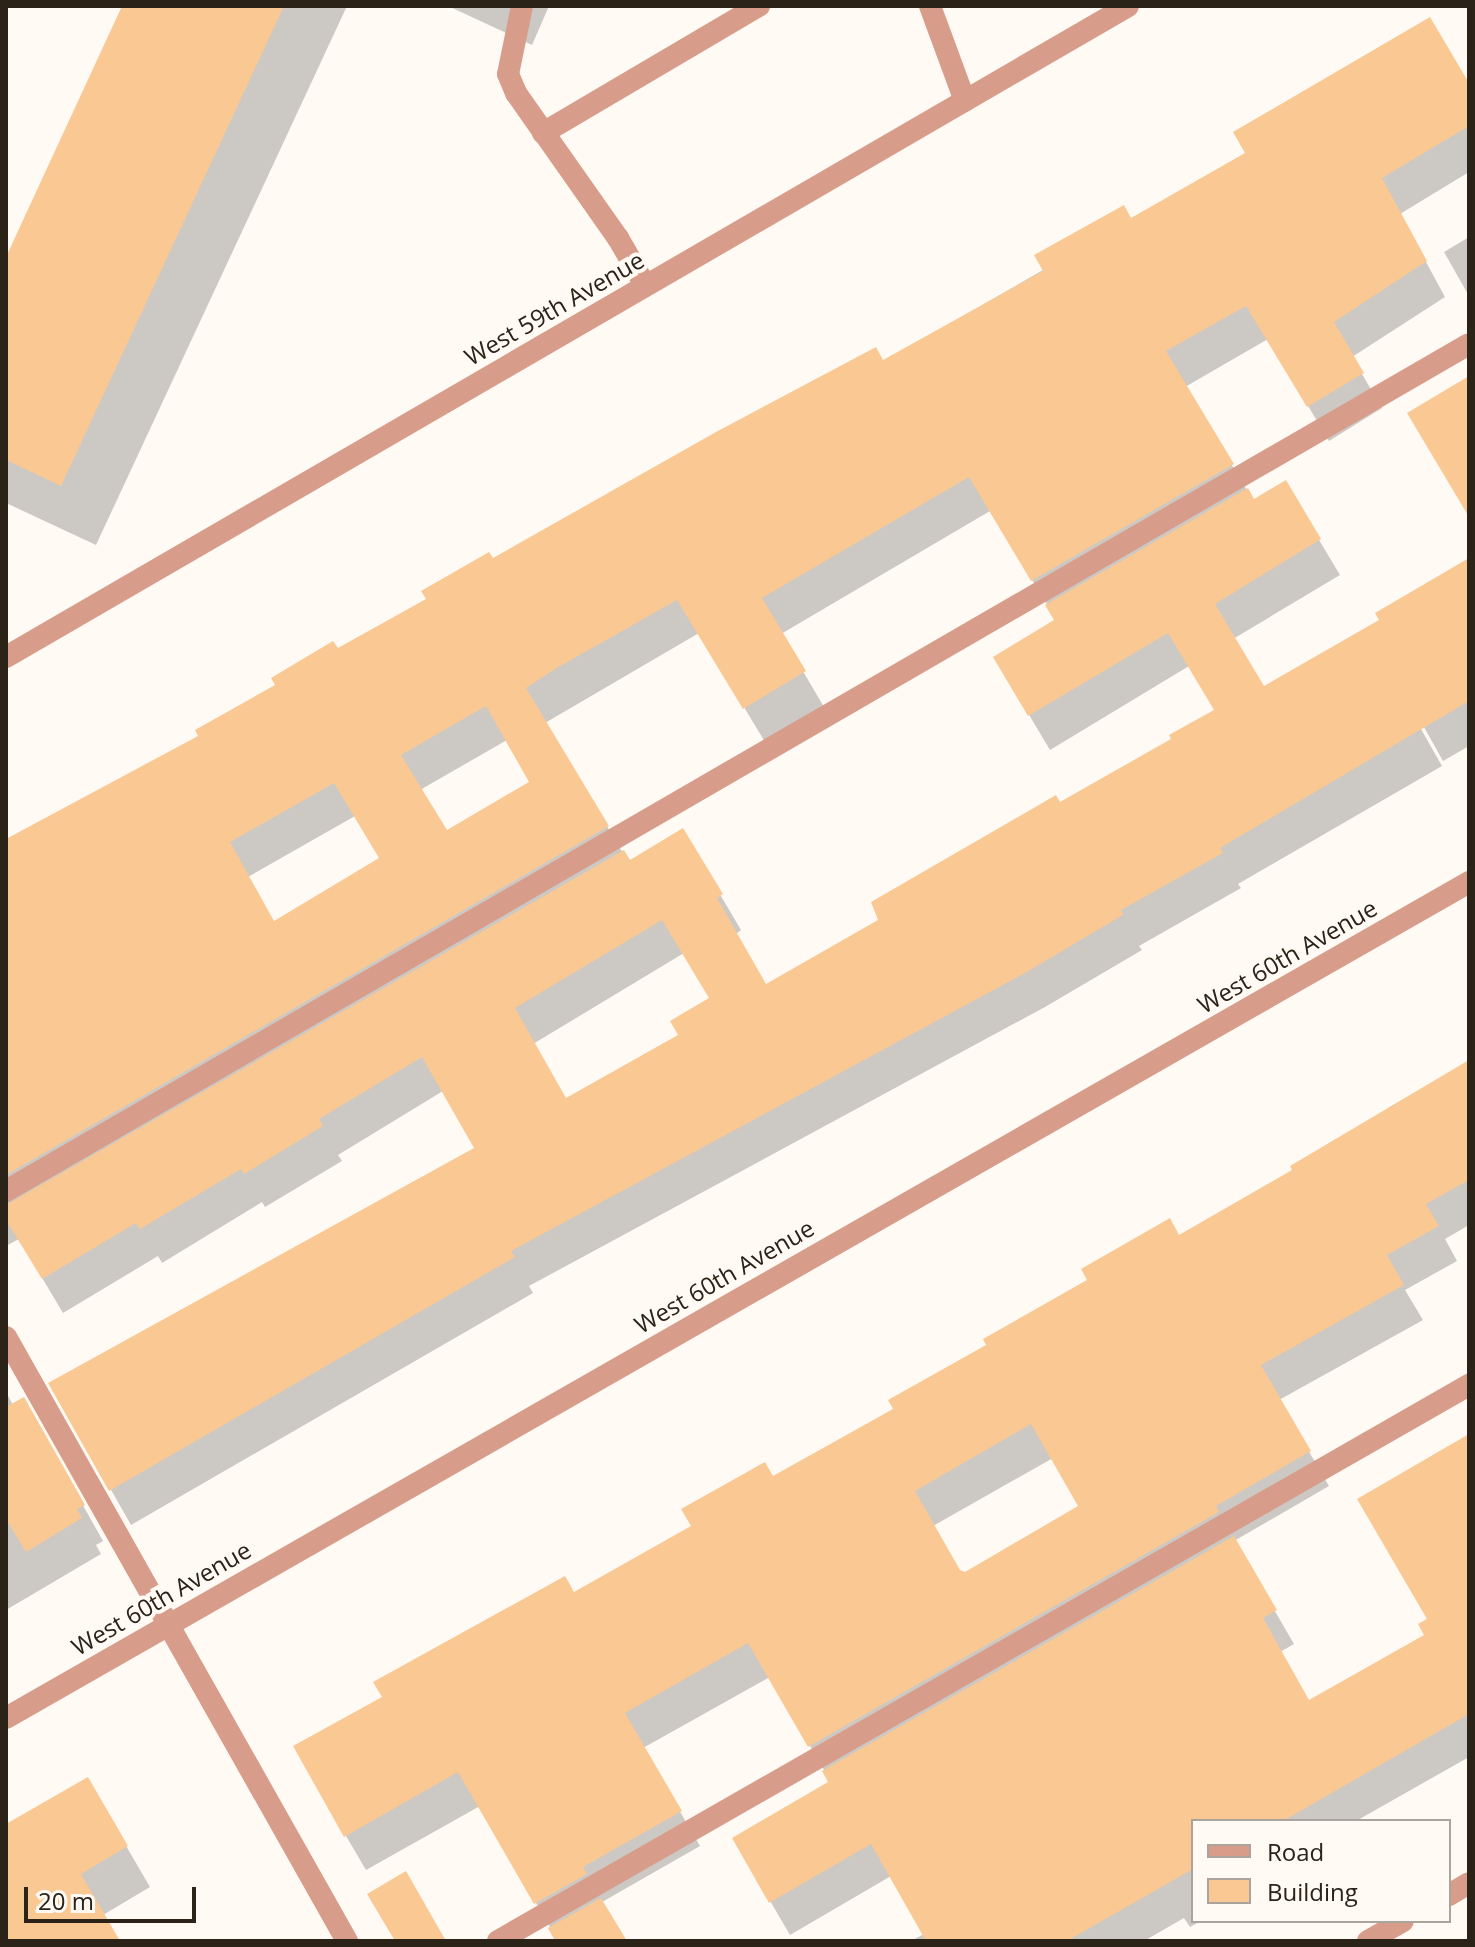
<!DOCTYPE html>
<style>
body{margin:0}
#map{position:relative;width:1475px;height:1947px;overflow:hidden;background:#fffaf4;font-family:"Open Sans",sans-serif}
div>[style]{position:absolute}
.shadow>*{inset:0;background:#0003}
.building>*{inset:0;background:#fac893}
.service>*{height:22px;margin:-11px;padding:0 11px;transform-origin:11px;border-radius:11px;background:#d89c8a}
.minor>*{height:22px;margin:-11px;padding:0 11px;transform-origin:11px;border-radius:11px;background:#d89c8a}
span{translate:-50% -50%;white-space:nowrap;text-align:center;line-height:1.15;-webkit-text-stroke:8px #fffaf4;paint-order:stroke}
.street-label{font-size:24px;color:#2b2218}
.frame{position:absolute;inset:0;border:8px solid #2b2218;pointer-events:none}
.legend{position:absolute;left:1191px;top:1819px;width:260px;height:104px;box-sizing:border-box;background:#fffaf4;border:2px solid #aaa49c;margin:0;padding:10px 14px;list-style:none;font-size:24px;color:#2b2218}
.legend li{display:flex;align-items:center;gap:16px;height:40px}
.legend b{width:40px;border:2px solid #aaa49c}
.scale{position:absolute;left:24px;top:1887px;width:172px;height:36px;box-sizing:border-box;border:4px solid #2b2218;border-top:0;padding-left:10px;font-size:24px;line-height:28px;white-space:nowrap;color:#2b2218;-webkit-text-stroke:6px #fffaf4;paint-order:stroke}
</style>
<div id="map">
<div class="shadow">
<i style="clip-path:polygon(124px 6px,347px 6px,96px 545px,6px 503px,6px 262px)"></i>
<i style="clip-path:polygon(448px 6px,549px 6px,532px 45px)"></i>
<i style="clip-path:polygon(evenodd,1469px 87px,1469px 172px,1400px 214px,1445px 297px,1352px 357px,1382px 408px,1329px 441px,1268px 339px,1185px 387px,1254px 502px,1285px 483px,1340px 575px,1233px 639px,1264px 689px,1382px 621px,1469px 563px,1469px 746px,1443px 761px,1420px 720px,1417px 722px,1442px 766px,1238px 884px,1241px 888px,1139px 946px,1142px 950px,1045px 1007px,529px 1286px,533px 1293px,131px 1525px,51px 1384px,476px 1149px,443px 1091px,338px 1155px,342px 1161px,265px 1207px,262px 1202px,162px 1263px,158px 1256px,63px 1313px,19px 1239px,6px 1246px,6px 842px,201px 737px,337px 651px,492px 561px,883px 362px,1130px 220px,1469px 87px,990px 511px,1057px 621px,1016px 693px,1050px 750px,1189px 666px,1216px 711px,1174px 740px,1059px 804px,881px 921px,765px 986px,736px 934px,741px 930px,682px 830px,629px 863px,545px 723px,699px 633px,765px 742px,824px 707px,781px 634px,990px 511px,1469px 87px,507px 740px,531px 782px,446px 833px,420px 790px,507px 740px,1469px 87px,355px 816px,381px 859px,274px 924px,248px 877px,355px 816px,1469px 87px,684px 953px,711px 999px,681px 1036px,566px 1101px,533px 1044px,684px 953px)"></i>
<i style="clip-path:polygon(1469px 237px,1469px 296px,1444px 252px)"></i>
<i style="clip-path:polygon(evenodd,1469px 1062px,1469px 1225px,1445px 1239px,1457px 1261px,1405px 1290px,1423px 1320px,1279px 1400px,1329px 1486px,1234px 1541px,1294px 1644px,1280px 1652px,1309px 1702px,1427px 1636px,1469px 1437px,1469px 1757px,1356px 1821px,1193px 1821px,1193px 1921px,1201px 1921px,1190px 1927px,1184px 1918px,1144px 1941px,911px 1941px,924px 1934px,891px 1876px,790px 1935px,734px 1839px,831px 1782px,770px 1677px,643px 1748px,700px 1846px,602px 1902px,624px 1941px,558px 1941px,480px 1806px,366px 1870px,346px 1836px,574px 1594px,896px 1410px,1295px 1171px,1390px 1111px,1388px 1108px,1469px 1062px,1053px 1458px,1081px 1506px,965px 1575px,959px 1572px,933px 1526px,1053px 1458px)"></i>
<i style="clip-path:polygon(6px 1392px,13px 1405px,23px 1399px,103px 1541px,96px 1545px,101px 1554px,6px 1610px)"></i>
<i style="clip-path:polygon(87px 1779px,150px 1887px,103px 1915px,118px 1941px,6px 1941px,6px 1826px)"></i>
</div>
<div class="building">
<i style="clip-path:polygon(122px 6px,284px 6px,61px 486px,6px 460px,6px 257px)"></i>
<i style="clip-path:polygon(evenodd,1430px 17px,1469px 83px,1469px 126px,1382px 178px,1427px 261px,1334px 322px,1364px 373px,1307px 407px,1246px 306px,1166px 351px,1234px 464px,1031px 581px,969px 477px,762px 598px,806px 671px,743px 709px,677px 600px,555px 669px,526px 688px,609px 826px,6px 1175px,6px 839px,198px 736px,195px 730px,275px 685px,271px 678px,333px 641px,338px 648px,426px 599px,421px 591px,489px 552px,493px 558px,716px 432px,876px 347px,883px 360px,1043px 271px,1034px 255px,1124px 205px,1131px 218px,1245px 153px,1233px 132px,1430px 17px,486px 706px,529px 782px,447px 830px,401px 755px,486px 706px,1430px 17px,334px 783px,379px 858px,274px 921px,230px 842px,334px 783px)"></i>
<i style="clip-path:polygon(1469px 376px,1469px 517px,1407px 413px)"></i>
<i style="clip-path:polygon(evenodd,1286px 480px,1321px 539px,1215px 604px,1264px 686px,1379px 620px,1375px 613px,1469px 558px,1469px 701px,1220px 848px,1223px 853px,1121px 910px,1123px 915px,1025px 973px,511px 1251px,515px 1257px,109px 1491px,48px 1383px,474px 1148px,422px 1057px,319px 1119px,323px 1126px,244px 1174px,241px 1169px,140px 1229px,136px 1223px,42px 1279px,6px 1220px,6px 1205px,624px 850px,630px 860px,683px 828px,723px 894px,717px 898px,766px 984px,878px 920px,871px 902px,1056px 795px,1060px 802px,1171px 739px,1169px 735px,1214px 710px,1168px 633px,1028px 716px,993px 657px,1054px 620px,1045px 605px,1248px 488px,1254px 499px,1286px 480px,662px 920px,709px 998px,670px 1021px,678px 1035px,566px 1098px,515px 1008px,662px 920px)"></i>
<i style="clip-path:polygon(evenodd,1469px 1060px,1469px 1180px,1426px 1204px,1439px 1226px,1387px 1255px,1404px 1285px,1261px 1365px,1311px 1451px,1216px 1506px,1219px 1512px,808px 1747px,748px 1643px,625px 1713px,682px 1811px,583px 1867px,587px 1874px,534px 1904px,458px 1772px,344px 1837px,293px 1746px,382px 1697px,373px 1682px,565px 1576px,574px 1592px,691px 1526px,681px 1509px,765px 1462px,773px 1476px,893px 1409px,888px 1400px,986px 1345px,983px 1339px,1087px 1280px,1081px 1269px,1170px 1218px,1179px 1235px,1292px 1170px,1290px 1166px,1469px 1060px,1031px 1424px,1078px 1506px,965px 1572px,960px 1570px,915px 1491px,1031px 1424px)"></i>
<i style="clip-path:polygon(24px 1397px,85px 1505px,77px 1509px,82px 1518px,26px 1552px,6px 1519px,6px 1407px)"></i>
<i style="clip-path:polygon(1469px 1434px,1469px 1714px,1283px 1821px,1193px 1821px,1193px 1869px,1067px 1941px,926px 1941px,871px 1844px,769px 1903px,732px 1838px,828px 1782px,822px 1771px,1234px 1536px,1277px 1610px,1263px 1618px,1309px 1700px,1424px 1635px,1418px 1624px,1427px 1619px,1357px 1499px)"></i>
<i style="clip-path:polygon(88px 1777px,128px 1846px,81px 1874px,120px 1941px,6px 1941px,6px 1824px)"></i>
<i style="clip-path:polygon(406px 1871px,446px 1941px,395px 1941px,367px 1894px)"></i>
<i style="clip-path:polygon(601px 1898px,627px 1941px,555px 1941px,548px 1928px)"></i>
</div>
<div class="service">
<i style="left:522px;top:6px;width:69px;rotate:101.6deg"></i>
<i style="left:508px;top:74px;width:21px;rotate:67deg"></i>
<i style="left:516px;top:93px;width:177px;rotate:54.9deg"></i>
<i style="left:618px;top:238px;width:54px;rotate:60.1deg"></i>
<i style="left:930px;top:6px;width:101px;rotate:69.8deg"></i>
<i style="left:543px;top:133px;width:251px;rotate:-30.5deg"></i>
<i style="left:6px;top:1191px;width:1690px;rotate:-30.07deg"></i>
<i style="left:6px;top:1337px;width:694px;rotate:60.55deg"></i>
<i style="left:498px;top:1941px;width:1119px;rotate:-29.8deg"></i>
</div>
<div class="minor">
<i style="left:6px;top:657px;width:1297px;rotate:-30.12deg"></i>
<i style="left:6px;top:1718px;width:1685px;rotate:-29.74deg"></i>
<i style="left:1449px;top:1895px;width:23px;rotate:-31deg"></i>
<i style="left:1368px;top:1941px;width:40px;rotate:-29.7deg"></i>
</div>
<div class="street-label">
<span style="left:554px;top:308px;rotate:-30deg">West 59th Avenue</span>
<span style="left:1287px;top:956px;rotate:-30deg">West 60th Avenue</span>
<span style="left:724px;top:1276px;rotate:-30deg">West 60th Avenue</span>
<span style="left:161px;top:1598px;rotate:-30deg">West 60th Avenue</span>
</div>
<div class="frame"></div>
<ul class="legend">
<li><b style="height:10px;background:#d89c8a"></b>Road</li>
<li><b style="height:22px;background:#fac893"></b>Building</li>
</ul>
<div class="scale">20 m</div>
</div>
